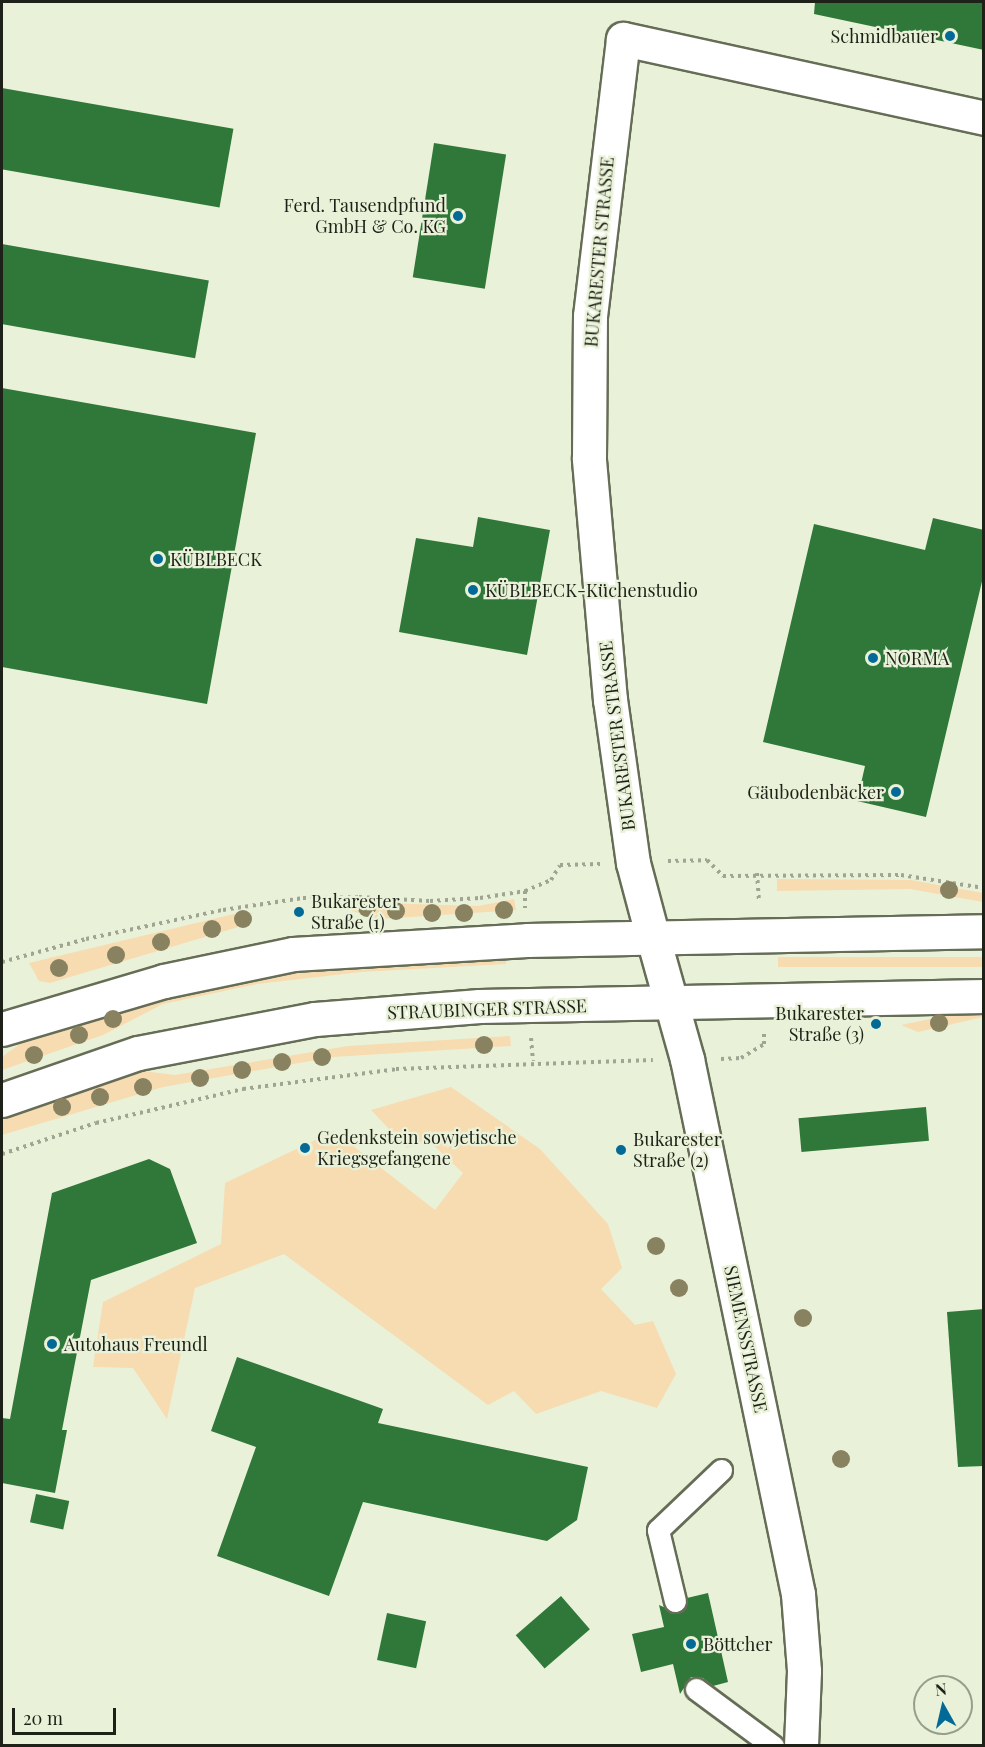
<!DOCTYPE html>
<meta charset="utf-8">
<style>
body{margin:0}
#map{position:relative;width:985px;height:1747px;overflow:hidden;background:#e9f2d8;font-family:"Playfair Display",serif}
div>[style]{position:absolute}
.green>*{inset:0;background:#f7dbb1;transform-origin:0 0}
.building>*{inset:0;background:#307839;transform-origin:0 0}
.path>*{height:4px;margin-top:-2px;transform-origin:0;background:repeating-linear-gradient(90deg,#9fa592 0 3px,transparent 0 7.5px)}
.roads{filter:drop-shadow(2px 0 #656d57) drop-shadow(-2px 0 #656d57) drop-shadow(0 2px #656d57) drop-shadow(0 -2px #656d57)}
.service>*{height:21px;margin:-10.5px;padding:0 10.5px;transform-origin:10.5px;border-radius:10.5px;background:#fff}
.minor>*{height:33px;margin:-16.5px;padding:0 16.5px;transform-origin:16.5px;border-radius:16.5px;background:#fff}
.tertiary>*{height:33px;margin:-16.5px;padding:0 16.5px;transform-origin:16.5px;border-radius:16.5px;background:#fff}
.secondary>*{height:33px;margin:-16.5px;padding:0 16.5px;transform-origin:16.5px;border-radius:16.5px;background:#fff}
.trees>*{width:18px;height:18px;margin:-9px;border-radius:50%;background:#898261}
.dots>*{width:16px;height:16px;translate:-50% -50%;box-sizing:border-box;border:3px solid #e9f2d8;border-radius:50%}
span{translate:-50% -50%;white-space:nowrap;text-align:center;line-height:1.15;-webkit-text-stroke:4.5px #e9f2d8;paint-order:stroke}
.poi-label{font-size:18px;color:#1e2118}
.right{translate:-100% -50%;text-align:right}
.left{translate:0 -50%;text-align:left}
.street-label{font-size:18px;color:#1e2118}
.frame{position:absolute;inset:0;border:3px solid #1e2118;pointer-events:none}
.north{position:absolute;left:913px;top:1675px;width:60px;height:60px;box-sizing:border-box;background:#e9f2d8;border:2px solid #989e8b;border-radius:50%;rotate:352deg;font-size:16px;font-weight:700;line-height:24px;text-align:center;color:#1e2118}
.north::after{content:'';display:block;margin:auto;width:21px;height:27px;background:#036a98;clip-path:polygon(50% 0,100% 100%,50% 72%,0 100%)}
.scale{position:absolute;left:12px;top:1708px;width:104px;height:27px;box-sizing:border-box;border:3px solid #1e2118;border-top:0;padding-left:8px;font-size:18px;line-height:21px;white-space:nowrap;color:#1e2118;-webkit-text-stroke:4px #e9f2d8;paint-order:stroke}
</style>
<div id="map">
<div class="green">
<i style="clip-path:polygon(777px 879px,911px 880px,983px 893px,983px 902px,910px 889px,777px 891px)"></i>
<i style="clip-path:polygon(514px 899px,516px 910px,380px 919px,352px 911px,350px 902px,478px 906px)"></i>
<i style="clip-path:polygon(238px 913px,252px 913px,245px 925px,50px 983px,39px 981px,29px 963px)"></i>
<i style="clip-path:polygon(506px 955px,506px 964px,361px 972px,257px 984px,163px 1004px,103px 1035px,2px 1070px,2px 1057px,43px 1027px,252px 975px,374px 963px)"></i>
<i style="left:983px;top:957px;width:10px;height:205px;rotate:90deg"></i>
<i style="clip-path:polygon(983px 1008px,983px 1017px,918px 1032px,901px 1025px)"></i>
<i style="clip-path:polygon(510px 1036px,511px 1046px,333px 1057px,163px 1087px,2px 1135px,2px 1112px,126px 1069px,175px 1075px,348px 1046px)"></i>
<i style="clip-path:polygon(451px 1087px,540px 1149px,608px 1224px,622px 1268px,601px 1289px,635px 1325px,653px 1321px,676px 1374px,657px 1408px,601px 1391px,536px 1414px,514px 1391px,488px 1405px,284px 1254px,195px 1288px,167px 1419px,133px 1368px,93px 1367px,103px 1302px,221px 1244px,225px 1183px,334px 1131px,435px 1210px,463px 1173px,428px 1140px,407px 1148px,371px 1110px)"></i>
</div>
<div class="building">
<i style="clip-path:polygon(815px 2px,984px 2px,984px 50px,814px 14px)"></i>
<i style="left:2px;top:88px;width:235px;height:80px;rotate:10deg"></i>
<i style="left:434px;top:143px;width:73px;height:136px;rotate:9deg"></i>
<i style="left:2px;top:244px;width:210px;height:79px;rotate:10deg"></i>
<i style="clip-path:polygon(2px 388px,256px 433px,207px 704px,2px 667px)"></i>
<i style="clip-path:polygon(478px 517px,550px 530px,527px 655px,399px 632px,416px 538px,473px 547px)"></i>
<i style="clip-path:polygon(933px 518px,984px 530px,984px 573px,926px 817px,857px 801px,865px 766px,763px 742px,814px 524px,925px 550px)"></i>
<i style="left:926px;top:1107px;width:34px;height:128px;rotate:85deg"></i>
<i style="clip-path:polygon(149px 1159px,170px 1169px,197px 1243px,91px 1280px,62px 1430px,67px 1430px,55px 1493px,2px 1483px,2px 1418px,10px 1419px,52px 1193px)"></i>
<i style="clip-path:polygon(984px 1309px,984px 1466px,958px 1467px,947px 1312px)"></i>
<i style="clip-path:polygon(237px 1357px,383px 1409px,378px 1423px,588px 1467px,577px 1520px,547px 1541px,363px 1502px,329px 1596px,217px 1556px,256px 1447px,211px 1431px)"></i>
<i style="left:36px;top:1494px;width:34px;height:29px;rotate:12deg"></i>
<i style="clip-path:polygon(708px 1593px,728px 1682px,713px 1686px,703px 1678px,691px 1677px,680px 1694px,673px 1664px,641px 1672px,632px 1634px,664px 1627px,659px 1605px,677px 1613px,684px 1610px,687px 1598px)"></i>
<i style="left:561px;top:1596px;width:44px;height:60px;rotate:49deg"></i>
<i style="left:387px;top:1613px;width:40px;height:48px;rotate:12deg"></i>
</div>
<div class="path">
<i style="left:668px;top:861px;width:39px;rotate:-1deg"></i>
<i style="left:707px;top:860px;width:23px;rotate:45deg"></i>
<i style="left:723px;top:876px;width:178px;rotate:-0.3deg"></i>
<i style="left:901px;top:875px;width:84px;rotate:8.9deg"></i>
<i style="left:757px;top:873px;width:30px;rotate:86deg"></i>
<i style="left:525px;top:891px;width:17px;rotate:90deg"></i>
<i style="left:2px;top:962px;width:87px;rotate:-15.3deg"></i>
<i style="left:86px;top:939px;width:140px;rotate:-12deg"></i>
<i style="left:223px;top:910px;width:81px;rotate:-8.5deg"></i>
<i style="left:303px;top:898px;width:56px;rotate:-1deg"></i>
<i style="left:359px;top:897px;width:71px;rotate:3.2deg"></i>
<i style="left:430px;top:901px;width:50px;rotate:-3.4deg"></i>
<i style="left:480px;top:898px;width:46px;rotate:-8.8deg"></i>
<i style="left:525px;top:891px;width:28px;rotate:-23deg"></i>
<i style="left:551px;top:880px;width:17px;rotate:-59deg"></i>
<i style="left:560px;top:865px;width:40px;rotate:-1.4deg"></i>
<i style="left:531px;top:1038px;width:23px;rotate:85deg"></i>
<i style="left:721px;top:1059px;width:20px;rotate:-3deg"></i>
<i style="left:741px;top:1058px;width:27px;rotate:-31deg"></i>
<i style="left:764px;top:1044px;width:11px;rotate:-90deg"></i>
<i style="left:2px;top:1154px;width:99px;rotate:-18.3deg"></i>
<i style="left:96px;top:1123px;width:151px;rotate:-13deg"></i>
<i style="left:243px;top:1089px;width:154px;rotate:-7.4deg"></i>
<i style="left:396px;top:1069px;width:257px;rotate:-2deg"></i>
</div>
<div class="roads">
<div class="service">
<i style="left:675px;top:1601px;width:73px;rotate:-103.5deg"></i>
<i style="left:658px;top:1530px;width:87px;rotate:-43.6deg"></i>
<i style="left:696px;top:1689px;width:96px;rotate:36.5deg"></i>
</div>
<div class="minor">
<i style="left:653px;top:938px;width:78px;rotate:-104.9deg"></i>
<i style="left:633px;top:863px;width:165px;rotate:-98deg"></i>
<i style="left:610px;top:700px;width:243px;rotate:-95deg"></i>
<i style="left:589px;top:458px;width:142px;rotate:-89.6deg"></i>
<i style="left:590px;top:316px;width:279px;rotate:-83.2deg"></i>
<i style="left:623px;top:39px;width:370px;rotate:12.3deg"></i>
</div>
<div class="tertiary">
<i style="left:653px;top:938px;width:126px;rotate:74.3deg"></i>
<i style="left:687px;top:1059px;width:546px;rotate:78.28deg"></i>
<i style="left:798px;top:1594px;width:77px;rotate:85.5deg"></i>
<i style="left:804px;top:1671px;width:75px;rotate:92.3deg"></i>
</div>
<div class="secondary">
<i style="left:2px;top:1029px;width:169px;rotate:-16.5deg"></i>
<i style="left:164px;top:981px;width:132px;rotate:-11.8deg"></i>
<i style="left:293px;top:954px;width:234px;rotate:-3.4deg"></i>
<i style="left:527px;top:940px;width:457px;rotate:-1.1deg"></i>
<i style="left:2px;top:1100px;width:144px;rotate:-19.1deg"></i>
<i style="left:138px;top:1053px;width:180px;rotate:-10.9deg"></i>
<i style="left:315px;top:1019px;width:165px;rotate:-4.5deg"></i>
<i style="left:479px;top:1006px;width:505px;rotate:-1.13deg"></i>
</div>
</div>
<div class="trees">
<i style="left:949px;top:890px"></i>
<i style="left:367px;top:908px"></i>
<i style="left:504px;top:910px"></i>
<i style="left:396px;top:911px"></i>
<i style="left:432px;top:913px"></i>
<i style="left:464px;top:913px"></i>
<i style="left:243px;top:919px"></i>
<i style="left:212px;top:929px"></i>
<i style="left:161px;top:942px"></i>
<i style="left:116px;top:955px"></i>
<i style="left:59px;top:968px"></i>
<i style="left:113px;top:1019px"></i>
<i style="left:939px;top:1023px"></i>
<i style="left:79px;top:1035px"></i>
<i style="left:484px;top:1045px"></i>
<i style="left:34px;top:1055px"></i>
<i style="left:322px;top:1057px"></i>
<i style="left:282px;top:1062px"></i>
<i style="left:242px;top:1070px"></i>
<i style="left:200px;top:1078px"></i>
<i style="left:143px;top:1087px"></i>
<i style="left:100px;top:1097px"></i>
<i style="left:62px;top:1107px"></i>
<i style="left:656px;top:1246px"></i>
<i style="left:679px;top:1288px"></i>
<i style="left:803px;top:1318px"></i>
<i style="left:841px;top:1459px"></i>
</div>
<div class="dots">
<i style="left:950px;top:36px;background:#036a98"></i>
<i style="left:458px;top:216px;background:#036a98"></i>
<i style="left:158px;top:559px;background:#036a98"></i>
<i style="left:473px;top:590px;background:#036a98"></i>
<i style="left:873px;top:658px;background:#036a98"></i>
<i style="left:896px;top:792px;background:#036a98"></i>
<i style="left:299px;top:912px;background:#036a98"></i>
<i style="left:876px;top:1024px;background:#036a98"></i>
<i style="left:305px;top:1148px;background:#036a98"></i>
<i style="left:621px;top:1150px;background:#036a98"></i>
<i style="left:52px;top:1344px;background:#036a98"></i>
<i style="left:691px;top:1644px;background:#036a98"></i>
</div>
<div class="poi-label">
<span class="right" style="left:938px;top:36px">Schmidbauer</span>
<span class="right" style="left:446px;top:216px">Ferd. Tausendpfund<br>GmbH &amp; Co. KG</span>
<span class="left" style="left:170px;top:559px">KÜBLBECK</span>
<span class="left" style="left:485px;top:590px">KÜBLBECK-Küchenstudio</span>
<span class="left" style="left:885px;top:658px">NORMA</span>
<span class="right" style="left:884px;top:792px">Gäubodenbäcker</span>
<span class="left" style="left:311px;top:912px">Bukarester<br>Straße (1)</span>
<span class="right" style="left:864px;top:1024px">Bukarester<br>Straße (3)</span>
<span class="left" style="left:317px;top:1148px">Gedenkstein sowjetische<br>Kriegsgefangene</span>
<span class="left" style="left:633px;top:1150px">Bukarester<br>Straße (2)</span>
<span class="left" style="left:64px;top:1344px">Autohaus Freundl</span>
<span class="left" style="left:703px;top:1644px">Böttcher</span>
</div>
<div class="street-label">
<span style="left:599px;top:252px;rotate:-85deg">BUKARESTER STRASSE</span>
<span style="left:617px;top:736px;rotate:-97deg">BUKARESTER STRASSE</span>
<span style="left:487px;top:1009px;rotate:-2deg">STRAUBINGER STRASSE</span>
<span style="left:746px;top:1339px;rotate:78deg">SIEMENSSTRASSE</span>
</div>
<div class="frame"></div>
<div class="north">N</div>
<div class="scale">20 m</div>
</div>
